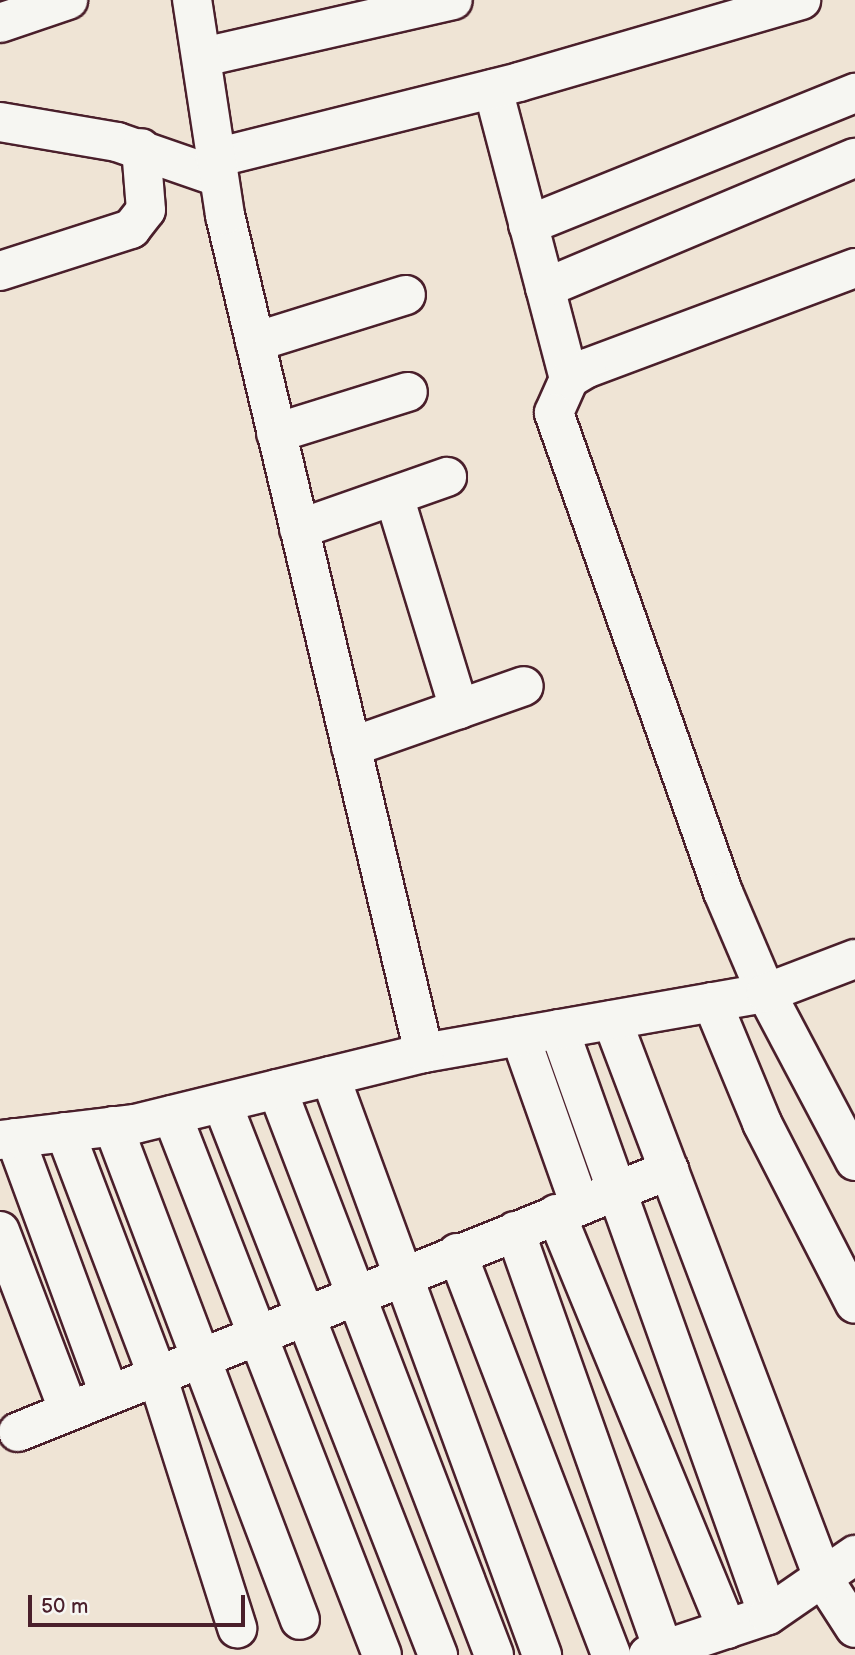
<!DOCTYPE html>
<style>
body{margin:0}
#map{position:relative;width:855px;height:1655px;overflow:hidden;background:#efe4d5;font-family:"Balsamiq Sans",sans-serif}
div>[style]{position:absolute}
.roads{filter:drop-shadow(2px 0 #4a1f2b) drop-shadow(-2px 0 #4a1f2b) drop-shadow(0 2px #4a1f2b) drop-shadow(0 -2px #4a1f2b)}
.minor>*{height:38px;margin:-19px;padding:0 19px;transform-origin:19px;border-radius:19px;background:#f6f6f2}
span{translate:-50% -50%;white-space:nowrap;text-align:center;line-height:1.15;-webkit-text-stroke:6px #f6f6f2;paint-order:stroke}
.scale{position:absolute;left:28px;top:1595px;width:217px;height:32px;box-sizing:border-box;border:4px solid #4a1f2b;border-top:0;padding-left:9px;font-size:21px;line-height:24px;white-space:nowrap;color:#4a1f2b;-webkit-text-stroke:5px #f6f6f2;paint-order:stroke}
</style>
<div id="map">
<div class="roads">
<div class="minor">
<i style="left:0;top:23px;width:72px;rotate:-18.7deg"></i>
<i style="left:203px;top:57px;width:256px;rotate:-12.8deg"></i>
<i style="left:493px;top:89px;width:300px;rotate:75.3deg"></i>
<i style="left:0;top:122px;width:119px;rotate:9.7deg"></i>
<i style="left:117px;top:142px;width:107px;rotate:19.1deg"></i>
<i style="left:215px;top:158px;width:313px;rotate:-14deg"></i>
<i style="left:519px;top:82px;width:294px;rotate:-16.2deg"></i>
<i style="left:528px;top:225px;width:353px;rotate:-22deg"></i>
<i style="left:855px;top:268px;width:286px;rotate:159.5deg"></i>
<i style="left:587px;top:368px;width:21px;rotate:149deg"></i>
<i style="left:569px;top:379px;width:37px;rotate:114deg"></i>
<i style="left:554px;top:413px;width:508px;rotate:70.57deg"></i>
<i style="left:723px;top:892px;width:110px;rotate:66.9deg"></i>
<i style="left:766px;top:993px;width:190px;rotate:62.1deg"></i>
<i style="left:0;top:271px;width:138px;rotate:-17.8deg"></i>
<i style="left:131px;top:229px;width:24px;rotate:-52deg"></i>
<i style="left:146px;top:210px;width:62px;rotate:-94.6deg"></i>
<i style="left:545px;top:288px;width:336px;rotate:-22.8deg"></i>
<i style="left:255px;top:342px;width:158px;rotate:-17.3deg"></i>
<i style="left:276px;top:433px;width:138px;rotate:-17.3deg"></i>
<i style="left:394px;top:496px;width:223px;rotate:73deg"></i>
<i style="left:299px;top:529px;width:157px;rotate:-19.4deg"></i>
<i style="left:351px;top:747px;width:183px;rotate:-19.4deg"></i>
<i style="left:712px;top:1002px;width:131px;rotate:67.5deg"></i>
<i style="left:762px;top:1123px;width:203px;rotate:62.8deg"></i>
<i style="left:612px;top:1020px;width:599px;rotate:69.26deg"></i>
<i style="left:824px;top:1580px;width:57px;rotate:57.1deg"></i>
<i style="left:559px;top:1029px;width:622px;rotate:70.37deg"></i>
<i style="left:520px;top:1036px;width:179px;rotate:70.5deg"></i>
<i style="left:424px;top:1053px;width:347px;rotate:-10deg"></i>
<i style="left:766px;top:993px;width:95px;rotate:-20.9deg"></i>
<i style="left:330px;top:1076px;width:617px;rotate:69.89deg"></i>
<i style="left:277px;top:1089px;width:606px;rotate:69.02deg"></i>
<i style="left:222px;top:1103px;width:593px;rotate:68.63deg"></i>
<i style="left:172px;top:1115px;width:579px;rotate:68.75deg"></i>
<i style="left:113px;top:1126px;width:528px;rotate:69.27deg"></i>
<i style="left:65px;top:1132px;width:257px;rotate:69.2deg"></i>
<i style="left:156px;top:1372px;width:269px;rotate:72.4deg"></i>
<i style="left:15px;top:1138px;width:270px;rotate:69.8deg"></i>
<i style="left:0;top:1140px;width:136px;rotate:-6.8deg"></i>
<i style="left:135px;top:1124px;width:298px;rotate:-13.8deg"></i>
<i style="left:424px;top:1053px;width:861px;rotate:-103.36deg"></i>
<i style="left:225px;top:215px;width:218px;rotate:-98.7deg"></i>
<i style="left:556px;top:1214px;width:449px;rotate:67.6deg"></i>
<i style="left:0;top:1231px;width:191px;rotate:69.1deg"></i>
<i style="left:515px;top:1231px;width:444px;rotate:70.5deg"></i>
<i style="left:457px;top:1253px;width:430px;rotate:69deg"></i>
<i style="left:18px;top:1432px;width:702px;rotate:-21.92deg"></i>
<i style="left:648px;top:1655px;width:126px;rotate:-18.4deg"></i>
<i style="left:768px;top:1615px;width:106px;rotate:-34.6deg"></i>
</div>
</div>
<div class="scale">50 m</div>
</div>
